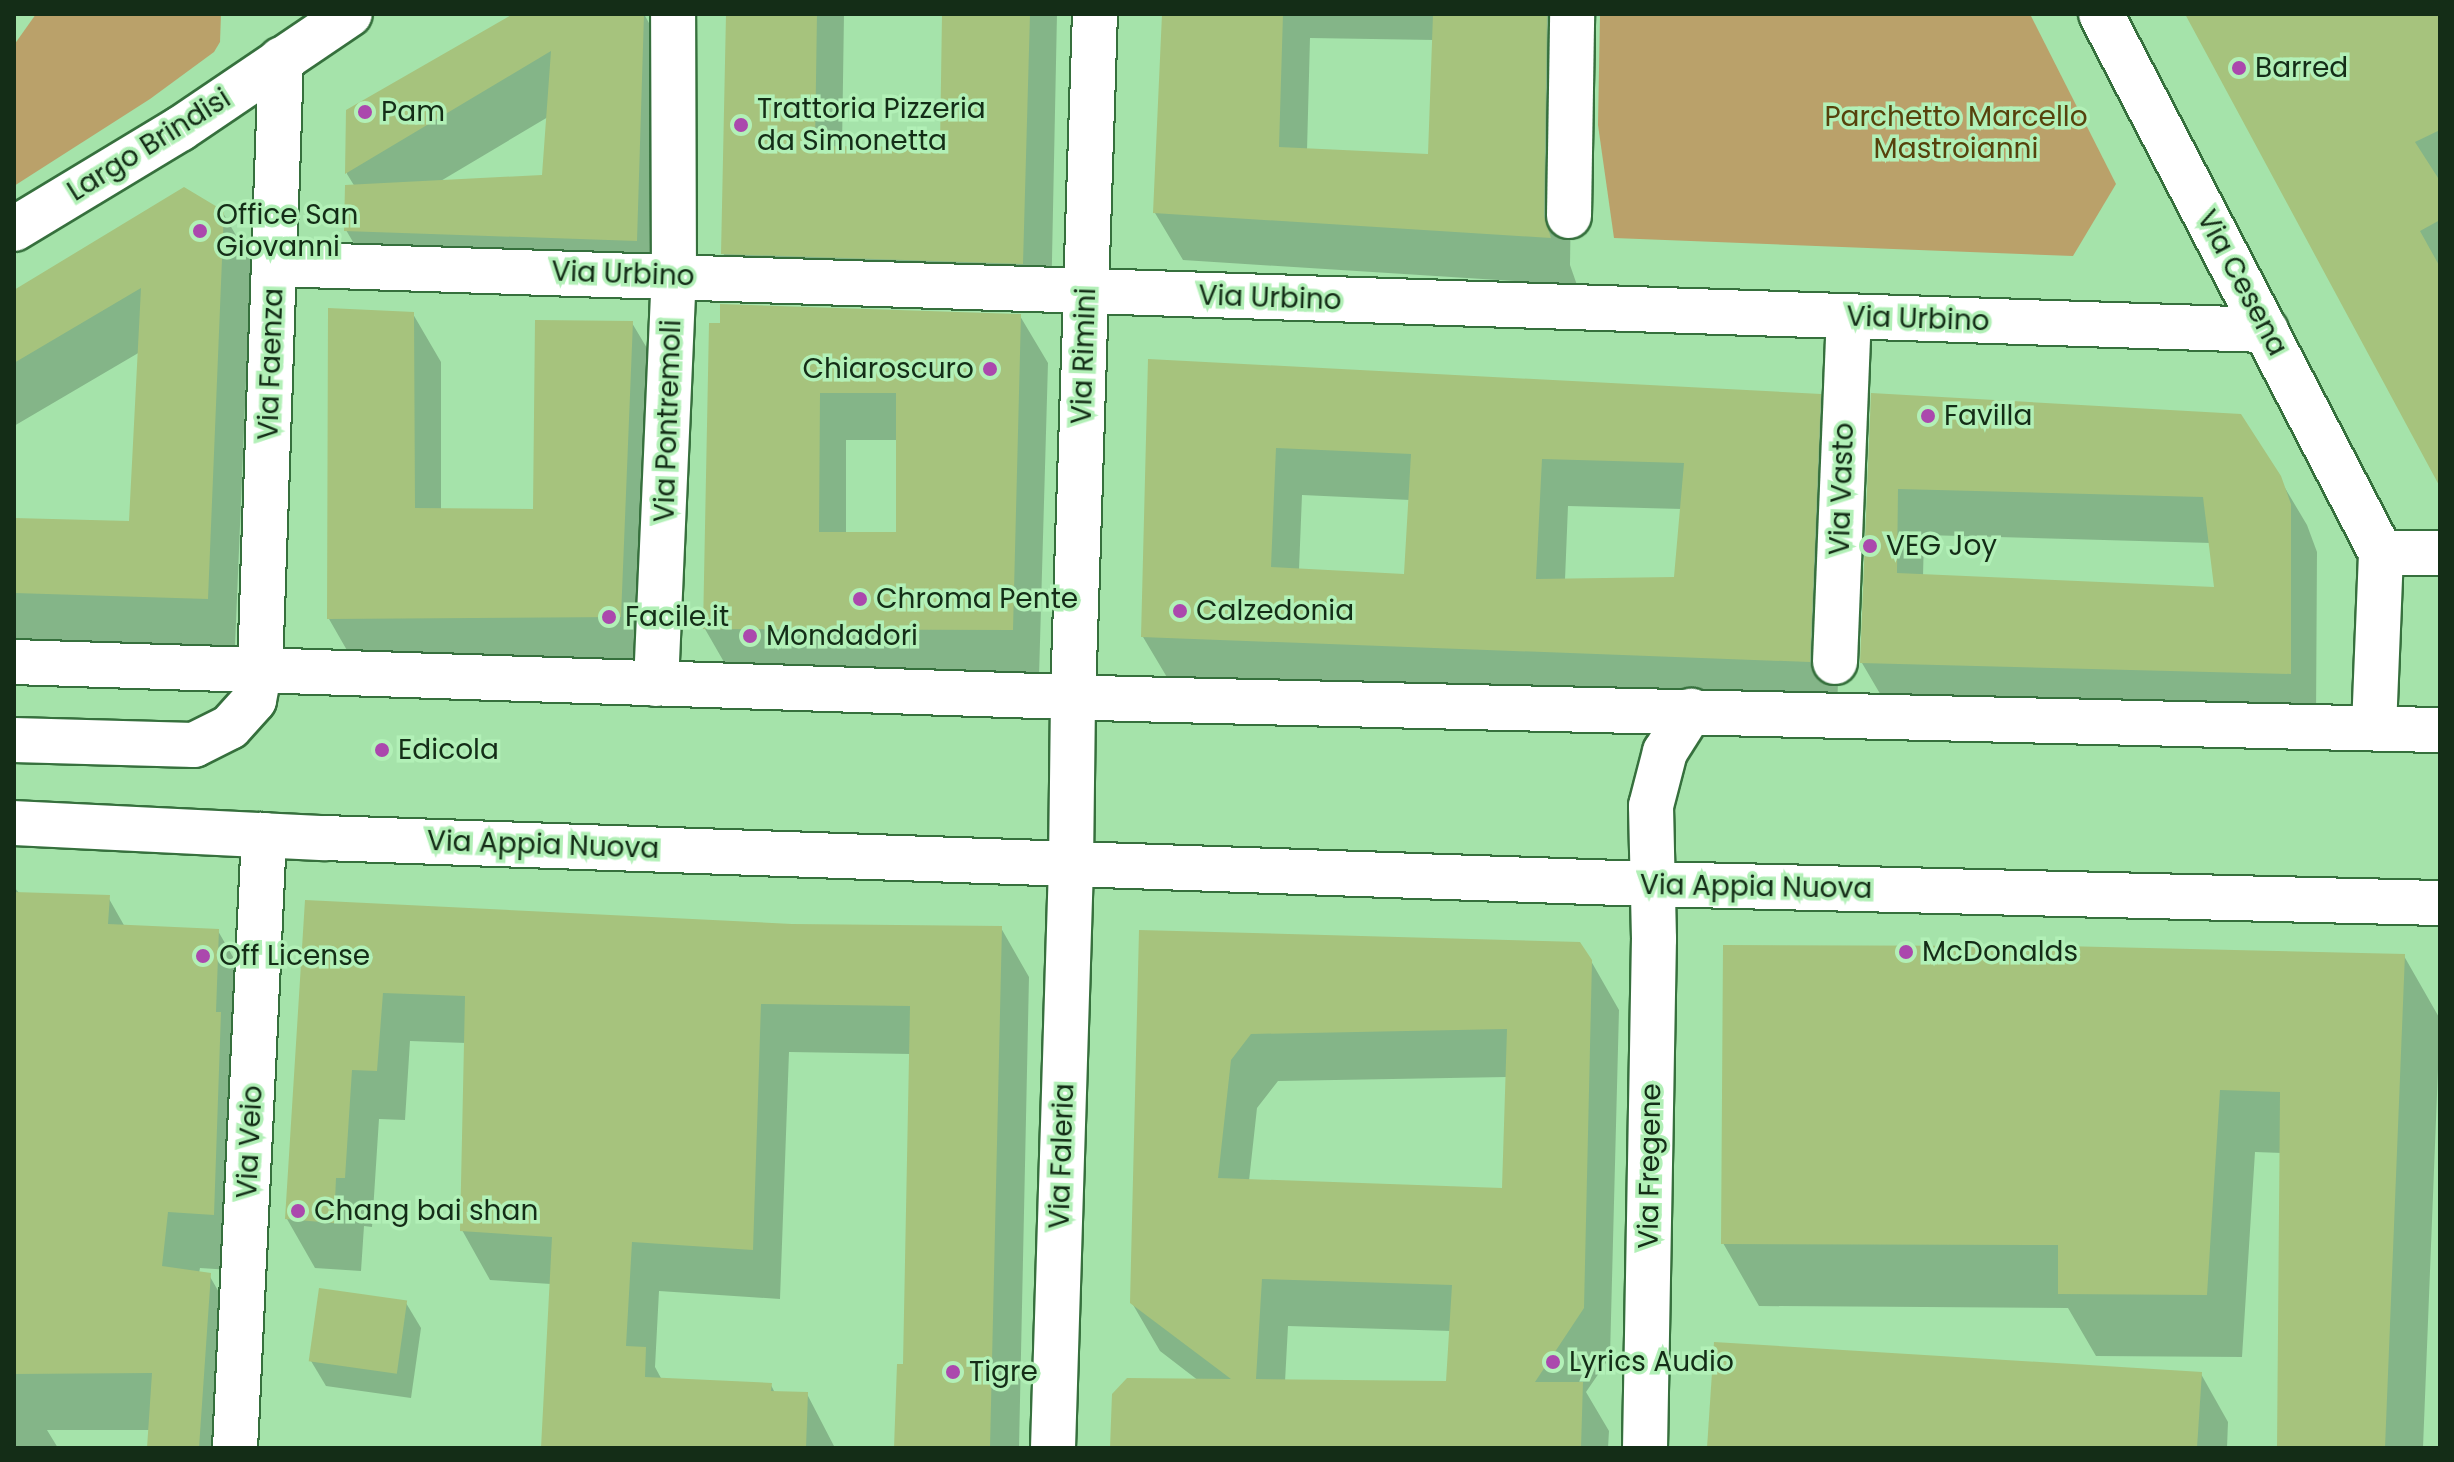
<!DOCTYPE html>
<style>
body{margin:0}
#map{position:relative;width:2454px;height:1462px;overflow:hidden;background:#a5e3aa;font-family:Poppins,sans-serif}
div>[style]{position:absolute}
.green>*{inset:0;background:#baa16a}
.shadow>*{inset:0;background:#0003}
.building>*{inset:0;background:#a6c37d;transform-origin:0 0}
.roads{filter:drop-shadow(2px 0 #36703d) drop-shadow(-2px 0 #36703d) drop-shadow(0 2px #36703d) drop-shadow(0 -2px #36703d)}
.street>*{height:44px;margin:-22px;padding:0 22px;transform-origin:22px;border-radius:22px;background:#fff}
.secondary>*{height:44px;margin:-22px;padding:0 22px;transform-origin:22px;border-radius:22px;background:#fff}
.primary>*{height:44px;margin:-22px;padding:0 22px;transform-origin:22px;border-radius:22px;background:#fff}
.dots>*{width:22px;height:22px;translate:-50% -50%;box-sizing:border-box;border:4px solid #b2f0b7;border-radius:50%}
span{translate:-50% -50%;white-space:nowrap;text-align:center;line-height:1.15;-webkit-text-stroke:7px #b2f0b7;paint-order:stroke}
.poi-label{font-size:28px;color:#142d17}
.left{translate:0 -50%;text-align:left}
.right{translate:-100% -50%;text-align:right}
.park-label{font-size:28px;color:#56420c}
.street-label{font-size:28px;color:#142d17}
.frame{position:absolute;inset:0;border:16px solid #142d17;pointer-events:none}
</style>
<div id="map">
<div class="green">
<i style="clip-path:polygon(36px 14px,221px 14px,220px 42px,214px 52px,150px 99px,14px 186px,14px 45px)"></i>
<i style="clip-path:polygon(1600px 14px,2030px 14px,2116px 184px,2073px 256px,1614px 238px,1598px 125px)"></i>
</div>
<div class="shadow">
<i style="clip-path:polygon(evenodd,517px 14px,644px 14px,670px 61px,663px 288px,374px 278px,346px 230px,355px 187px,347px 174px,348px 111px,517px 14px,548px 117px,544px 177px,439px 182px,548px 117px)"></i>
<i style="clip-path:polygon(728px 14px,844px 14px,842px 148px,942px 149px,945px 14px,1057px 14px,1051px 309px,750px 301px,723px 253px)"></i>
<i style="clip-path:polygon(evenodd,1164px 14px,1584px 14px,1573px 62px,1570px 265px,1577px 285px,1183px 260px,1155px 213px,1164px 14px,1310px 38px,1434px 40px,1430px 156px,1307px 151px,1310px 38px)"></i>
<i style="clip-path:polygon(2201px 14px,2440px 14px,2440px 482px)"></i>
<i style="clip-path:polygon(223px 213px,251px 261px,235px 646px,14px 639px,14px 520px,131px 523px,140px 352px,14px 426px,14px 292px)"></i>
<i style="clip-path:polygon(413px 314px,441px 362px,441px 510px,535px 511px,632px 323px,660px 370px,647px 664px,356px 666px,329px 619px)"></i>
<i style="clip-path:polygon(evenodd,1020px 316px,1048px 363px,1039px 677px,732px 676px,705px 629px,711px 325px,1020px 316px,846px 440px,898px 440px,898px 534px,846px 534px,846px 440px)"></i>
<i style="clip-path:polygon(evenodd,1150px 361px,1820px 396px,1847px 443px,1837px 709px,1171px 684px,1143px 637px,1150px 361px,1302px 495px,1410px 500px,1405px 576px,1299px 570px,1302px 495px,1150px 361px,1568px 506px,1682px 509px,1675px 579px,1565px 580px,1568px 506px)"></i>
<i style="clip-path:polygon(evenodd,1873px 395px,2279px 478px,2307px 525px,2317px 552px,2316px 720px,1889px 709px,1862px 663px,1873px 395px,1924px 535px,2211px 543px,2217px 589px,1923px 577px,1924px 535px)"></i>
<i style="clip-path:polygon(14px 887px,20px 894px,108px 897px,125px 927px,218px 931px,251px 988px,246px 1271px,200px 1268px,199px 1273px,209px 1275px,242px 1332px,234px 1448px,149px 1448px,150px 1430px,47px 1430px,58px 1448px,14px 1448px)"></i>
<i style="clip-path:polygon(307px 902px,792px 926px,1001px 928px,1029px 977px,1019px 1448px,896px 1448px,905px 1366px,911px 1054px,789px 1052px,780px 1299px,659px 1291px,655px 1367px,662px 1380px,771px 1385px,775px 1393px,807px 1394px,835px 1448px,543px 1448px,551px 1284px,490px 1280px,462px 1230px,466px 1043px,410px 1041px,405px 1120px,379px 1119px,372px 1227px,364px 1226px,361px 1271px,315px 1268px,287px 1219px)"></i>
<i style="clip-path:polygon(evenodd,1141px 932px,1591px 961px,1619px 1010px,1610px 1357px,1586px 1392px,1609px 1431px,1608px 1448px,1113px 1448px,1199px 1381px,1160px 1351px,1132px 1303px,1141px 932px,1507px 1077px,1504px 1190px,1249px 1181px,1257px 1108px,1278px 1081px,1507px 1077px,1141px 932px,1288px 1326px,1451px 1331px,1448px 1383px,1285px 1382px,1288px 1326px)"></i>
<i style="clip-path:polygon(2404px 956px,2440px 1019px,2423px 1448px,2279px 1448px,2282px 1153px,2255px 1152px,2242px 1357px,2096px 1356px,2068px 1308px,1759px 1306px,1723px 1243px)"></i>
<i style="clip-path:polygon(406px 1303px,421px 1328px,411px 1398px,326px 1386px,311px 1361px)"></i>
<i style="clip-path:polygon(2201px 1374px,2228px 1422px,2227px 1448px,1709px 1448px)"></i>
</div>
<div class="building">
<i style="clip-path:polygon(513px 14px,644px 14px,637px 241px,344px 231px,345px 185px,542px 175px,551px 51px,345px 174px,346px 110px)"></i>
<i style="clip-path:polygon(726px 14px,817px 14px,815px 146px,940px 147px,942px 14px,1030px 14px,1023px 264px,721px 254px)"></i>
<i style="clip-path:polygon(1162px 14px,1283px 14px,1279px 147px,1428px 154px,1433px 14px,1547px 14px,1544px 216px,1551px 238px,1153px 213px)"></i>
<i style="clip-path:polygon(2185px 14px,2440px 14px,2440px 130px,2415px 142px,2440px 181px,2440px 220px,2420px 231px,2440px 267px,2440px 487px)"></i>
<i style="clip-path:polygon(184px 187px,224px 211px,208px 599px,14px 593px,14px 518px,129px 521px,141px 288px,14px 363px,14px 290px)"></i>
<i style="clip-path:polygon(evenodd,720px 304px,1021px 314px,1013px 630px,703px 629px,709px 323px,720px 323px,720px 304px,820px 393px,896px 393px,896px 532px,819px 532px,820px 393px)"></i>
<i style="clip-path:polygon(328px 308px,414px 312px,415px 508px,533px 509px,535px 320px,633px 321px,621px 617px,327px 619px)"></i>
<i style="clip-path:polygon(evenodd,1148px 359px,1821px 394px,1810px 662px,1141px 637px,1148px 359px,1276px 448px,1411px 454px,1404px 574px,1271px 567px,1276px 448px,1148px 359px,1542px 459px,1684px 463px,1674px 577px,1536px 579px,1542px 459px)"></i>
<i style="clip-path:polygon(evenodd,1871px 393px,2241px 414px,2281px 476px,2291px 504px,2291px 674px,1860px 663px,1871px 393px,1898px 489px,2203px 497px,2214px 587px,1897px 573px,1898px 489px)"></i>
<i style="clip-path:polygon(14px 892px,110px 895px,108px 924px,219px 929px,216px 1012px,221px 1012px,214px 1215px,168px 1212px,162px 1266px,211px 1273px,199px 1448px,147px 1448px,152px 1373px,14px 1374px)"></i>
<i style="clip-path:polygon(305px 900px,792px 924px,1002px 926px,990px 1448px,894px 1448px,897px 1364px,903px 1364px,910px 1006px,761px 1004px,753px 1250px,632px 1242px,626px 1346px,646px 1347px,645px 1377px,772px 1383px,771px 1391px,808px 1392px,806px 1448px,541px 1448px,552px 1237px,460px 1231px,465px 996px,383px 993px,377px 1071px,352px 1070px,345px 1178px,336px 1178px,334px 1223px,285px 1219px)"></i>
<i style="clip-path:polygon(evenodd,1139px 930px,1580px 942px,1592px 960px,1584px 1308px,1535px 1382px,1583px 1382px,1581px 1448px,1110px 1448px,1112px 1394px,1127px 1378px,1231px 1379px,1130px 1303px,1139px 930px,1507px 1029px,1502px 1188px,1218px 1178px,1231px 1060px,1251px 1034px,1507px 1029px,1139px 930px,1262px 1279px,1452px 1285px,1446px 1381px,1256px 1379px,1262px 1279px)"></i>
<i style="clip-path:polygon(1723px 945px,2061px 946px,2405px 954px,2385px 1448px,2277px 1448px,2280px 1092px,2220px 1090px,2207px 1295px,2058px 1294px,2058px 1245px,1721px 1244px)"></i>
<i style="left:319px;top:1288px;width:89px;height:74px;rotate:8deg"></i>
<i style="clip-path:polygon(1714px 1342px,2202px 1372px,2197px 1448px,1707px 1448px)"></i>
</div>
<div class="roads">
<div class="street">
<i style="left:2101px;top:14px;width:607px;rotate:62.55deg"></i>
<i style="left:1569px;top:216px;width:202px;rotate:-89.1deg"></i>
<i style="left:275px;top:264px;width:1992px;rotate:1.9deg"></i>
<i style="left:1835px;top:662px;width:346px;rotate:-87.7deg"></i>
<i style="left:656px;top:684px;width:408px;rotate:-87.5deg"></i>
<i style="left:674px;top:276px;width:262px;rotate:-90.2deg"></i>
<i style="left:1073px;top:697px;width:683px;rotate:-88.16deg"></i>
<i style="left:2374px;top:728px;width:175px;rotate:-87.7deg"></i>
<i style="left:2381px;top:553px;width:59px"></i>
<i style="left:235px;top:1448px;width:614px;rotate:-87.29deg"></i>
<i style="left:1645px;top:1448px;width:509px;rotate:-88.99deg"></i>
<i style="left:1654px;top:939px;width:133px;rotate:-91.3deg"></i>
<i style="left:1651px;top:806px;width:56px;rotate:-75.5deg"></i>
<i style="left:1665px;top:752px;width:49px;rotate:-57.6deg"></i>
</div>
<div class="secondary">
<i style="left:14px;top:662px;width:1117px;rotate:1.9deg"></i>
<i style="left:1130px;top:699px;width:1310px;rotate:1.36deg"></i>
<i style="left:14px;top:823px;width:310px;rotate:2.8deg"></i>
<i style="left:324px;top:838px;width:1328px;rotate:1.99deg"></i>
<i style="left:1651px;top:884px;width:789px;rotate:1.38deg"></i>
<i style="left:1053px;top:1448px;width:584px;rotate:-88.23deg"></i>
<i style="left:1071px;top:864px;width:167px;rotate:-89.3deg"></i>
</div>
<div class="primary">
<i style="left:14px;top:229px;width:194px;rotate:-31.1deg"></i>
<i style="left:180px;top:129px;width:205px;rotate:-34.1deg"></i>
<i style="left:14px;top:740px;width:180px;rotate:1.6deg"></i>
<i style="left:194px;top:745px;width:40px;rotate:-26.6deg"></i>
<i style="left:230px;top:727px;width:36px;rotate:-48deg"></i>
<i style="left:254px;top:700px;width:32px;rotate:-79deg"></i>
<i style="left:260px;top:669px;width:610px;rotate:-88.03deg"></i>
</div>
</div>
<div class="dots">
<i style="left:2239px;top:68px;background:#ab48ad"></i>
<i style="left:365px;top:112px;background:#ab48ad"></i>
<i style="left:741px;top:125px;background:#ab48ad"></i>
<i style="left:200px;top:231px;background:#ab48ad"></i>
<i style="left:990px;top:369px;background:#ab48ad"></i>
<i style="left:1928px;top:416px;background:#ab48ad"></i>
<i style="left:1870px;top:546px;background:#ab48ad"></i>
<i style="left:860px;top:599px;background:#ab48ad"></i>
<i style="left:1180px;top:611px;background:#ab48ad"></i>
<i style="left:609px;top:617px;background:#ab48ad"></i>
<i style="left:750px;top:636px;background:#ab48ad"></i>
<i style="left:382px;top:750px;background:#ab48ad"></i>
<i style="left:1906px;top:952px;background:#ab48ad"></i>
<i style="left:203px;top:956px;background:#ab48ad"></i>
<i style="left:298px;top:1211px;background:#ab48ad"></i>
<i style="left:1553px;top:1362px;background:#ab48ad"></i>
<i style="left:953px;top:1372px;background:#ab48ad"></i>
</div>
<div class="poi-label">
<span class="left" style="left:2255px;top:68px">Barred</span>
<span class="left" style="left:757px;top:125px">Trattoria Pizzeria<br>da Simonetta</span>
<span class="left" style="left:381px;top:112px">Pam</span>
<span class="left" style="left:216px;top:231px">Office San<br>Giovanni</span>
<span class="right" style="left:974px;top:369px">Chiaroscuro</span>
<span class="left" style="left:1944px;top:416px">Favilla</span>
<span class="left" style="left:1886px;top:546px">VEG Joy</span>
<span class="left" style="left:876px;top:599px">Chroma Pente</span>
<span class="left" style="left:1196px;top:611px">Calzedonia</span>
<span class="left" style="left:625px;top:617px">Facile.it</span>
<span class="left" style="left:766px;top:636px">Mondadori</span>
<span class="left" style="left:398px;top:750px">Edicola</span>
<span class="left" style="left:1922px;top:952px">McDonalds</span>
<span class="left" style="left:219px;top:956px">Off License</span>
<span class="left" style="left:314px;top:1211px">Chang bai shan</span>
<span class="left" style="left:1569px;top:1362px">Lyrics Audio</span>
<span class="left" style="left:969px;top:1372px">Tigre</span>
</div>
<div class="park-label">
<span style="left:1956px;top:133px">Parchetto Marcello<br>Mastroianni</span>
</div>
<div class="street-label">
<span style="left:149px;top:145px;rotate:-32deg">Largo Brindisi</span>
<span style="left:623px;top:274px;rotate:2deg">Via Urbino</span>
<span style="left:2242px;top:283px;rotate:62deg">Via Cesena</span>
<span style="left:1270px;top:298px;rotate:2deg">Via Urbino</span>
<span style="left:1918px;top:319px;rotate:2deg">Via Urbino</span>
<span style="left:1084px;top:356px;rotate:-88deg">Via Rimini</span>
<span style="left:271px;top:364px;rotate:-88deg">Via Faenza</span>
<span style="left:668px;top:421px;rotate:-88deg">Via Pontremoli</span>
<span style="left:1842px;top:489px;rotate:-88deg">Via Vasto</span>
<span style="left:543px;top:845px;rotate:2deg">Via Appia Nuova</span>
<span style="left:1756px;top:887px;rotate:1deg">Via Appia Nuova</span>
<span style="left:250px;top:1142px;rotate:-87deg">Via Veio</span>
<span style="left:1062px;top:1156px;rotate:-88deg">Via Faleria</span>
<span style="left:1650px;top:1166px;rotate:-89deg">Via Fregene</span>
</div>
<div class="frame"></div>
</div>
